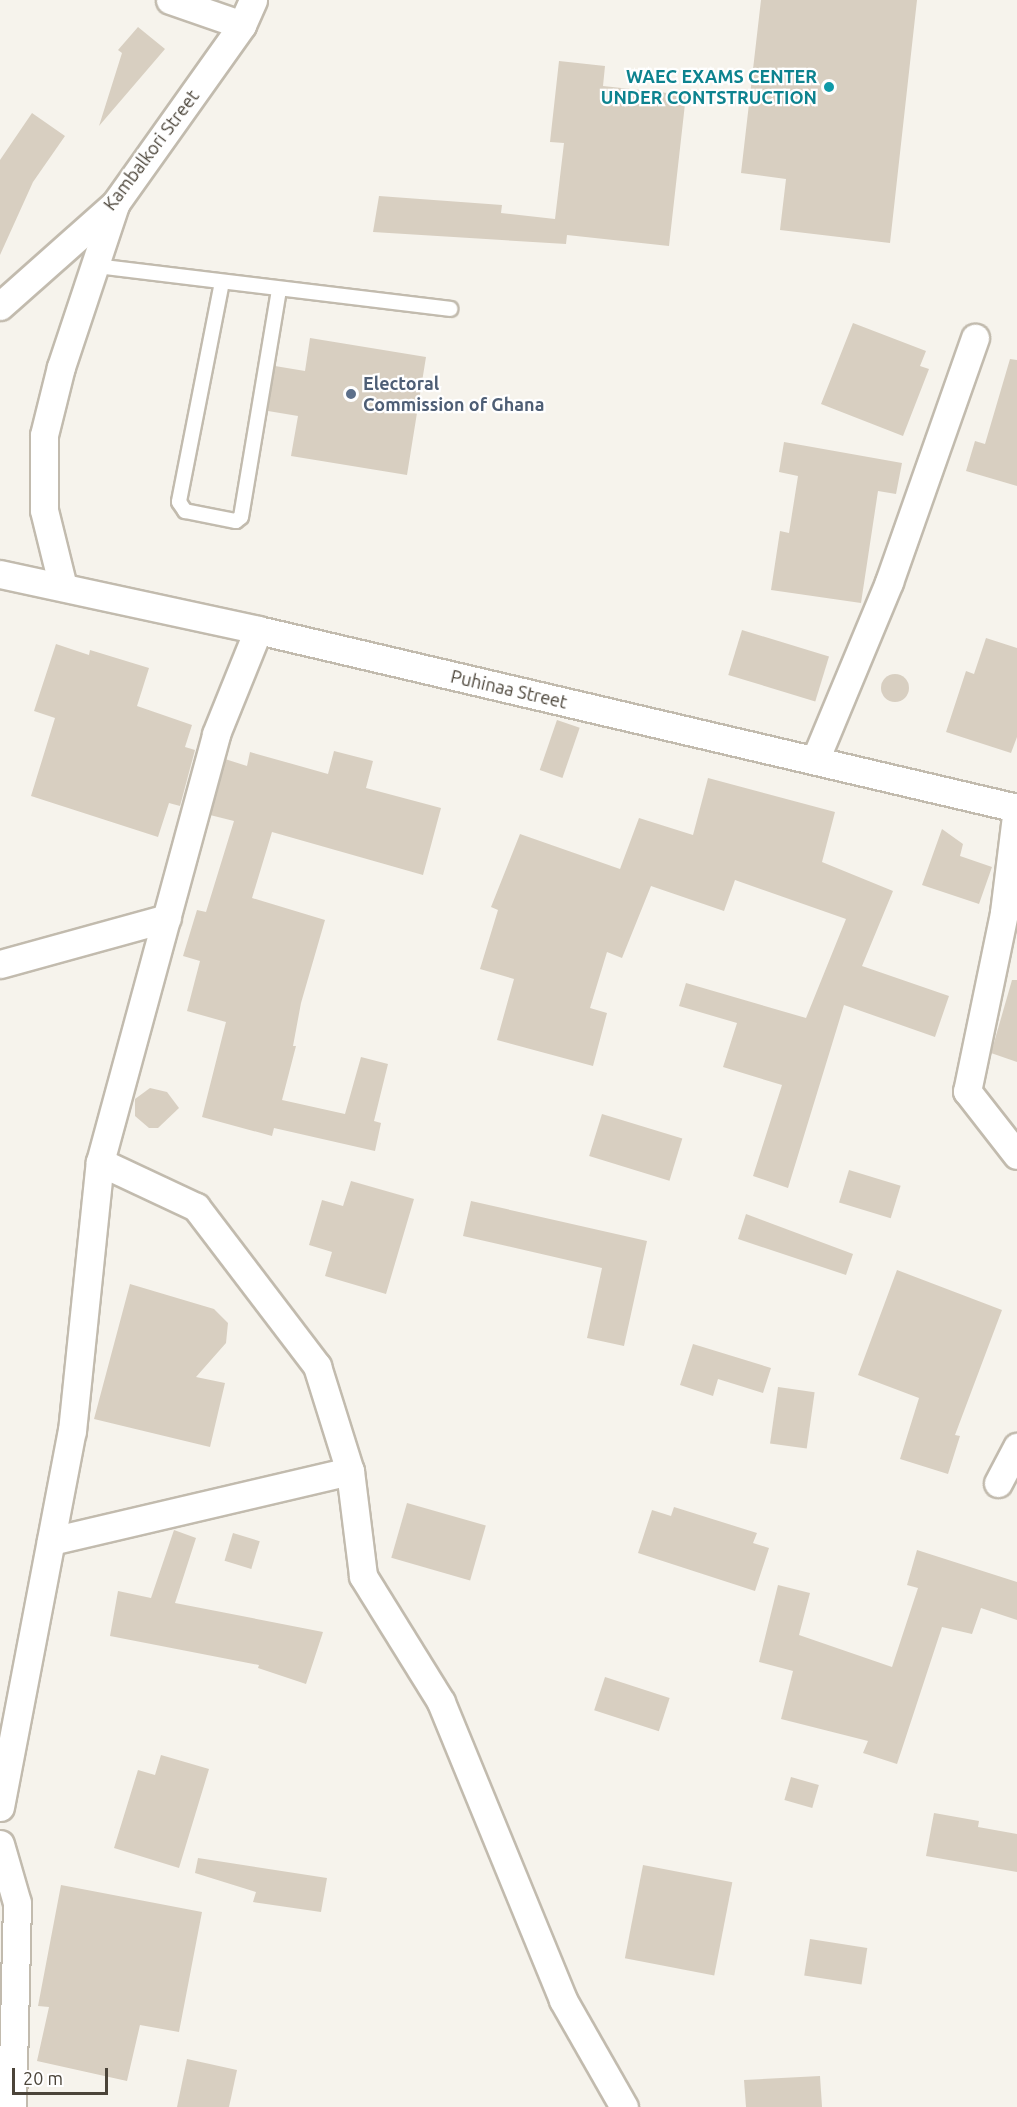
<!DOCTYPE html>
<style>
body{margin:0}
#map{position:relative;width:1017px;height:2107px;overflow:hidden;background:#f6f3ec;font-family:Ubuntu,sans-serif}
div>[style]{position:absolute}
.building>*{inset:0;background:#d8cfc1;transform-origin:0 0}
.round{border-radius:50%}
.roads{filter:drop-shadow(2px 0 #c2bbae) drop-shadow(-2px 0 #c2bbae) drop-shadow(0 2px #c2bbae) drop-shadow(0 -2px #c2bbae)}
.lane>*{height:14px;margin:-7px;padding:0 7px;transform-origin:7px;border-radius:7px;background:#fff}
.street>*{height:27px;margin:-13.5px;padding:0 13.5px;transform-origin:13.5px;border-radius:13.5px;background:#fff}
.dots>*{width:16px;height:16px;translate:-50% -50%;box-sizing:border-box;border:3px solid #fff;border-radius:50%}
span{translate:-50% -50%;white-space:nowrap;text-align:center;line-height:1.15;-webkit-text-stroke:4.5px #fff;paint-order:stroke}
.culture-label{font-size:18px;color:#0d838f;font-weight:700}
.right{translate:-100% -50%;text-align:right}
.street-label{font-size:18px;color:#4b4439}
.service-label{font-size:18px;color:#4e5e75;font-weight:700}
.left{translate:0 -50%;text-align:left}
.scale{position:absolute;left:12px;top:2068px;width:96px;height:27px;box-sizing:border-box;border:3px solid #4b4439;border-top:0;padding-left:8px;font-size:18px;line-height:21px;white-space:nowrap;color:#4b4439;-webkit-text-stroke:4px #fff;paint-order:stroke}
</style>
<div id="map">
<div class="building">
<i style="clip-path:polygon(761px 0,917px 0,890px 243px,780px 230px,786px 179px,741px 173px)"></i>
<i style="clip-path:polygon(138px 27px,165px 49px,99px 126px,122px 53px,118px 50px)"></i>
<i style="clip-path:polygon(559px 61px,605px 66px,603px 86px,686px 95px,669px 246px,567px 235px,566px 244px,373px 232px,379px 196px,502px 205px,501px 213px,555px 219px,564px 143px,550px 142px)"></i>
<i style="clip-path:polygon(32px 113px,65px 136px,33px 182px,0 255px,0 160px)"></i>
<i style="clip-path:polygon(853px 323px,926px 351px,920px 366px,929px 369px,903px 436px,821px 404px)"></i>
<i style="clip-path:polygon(310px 338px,426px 357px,407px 475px,291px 456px,298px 416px,268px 411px,275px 366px,305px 371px)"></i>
<i style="clip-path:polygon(1010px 359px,1017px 360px,1017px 486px,966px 471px,975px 441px,985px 444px)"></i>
<i style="clip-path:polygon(784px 442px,902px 463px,896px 494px,878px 491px,861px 603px,771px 590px,780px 531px,789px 533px,798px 476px,779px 472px)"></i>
<i style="left:742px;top:630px;width:91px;height:47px;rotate:17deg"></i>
<i style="clip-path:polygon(986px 638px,1017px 648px,1017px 737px,1011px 753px,946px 732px,966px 671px,974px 674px)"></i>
<i style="clip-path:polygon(56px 644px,89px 655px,90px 650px,149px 668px,137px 706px,192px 725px,185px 747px,195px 750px,180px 806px,169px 803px,158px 837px,31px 796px,55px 718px,34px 711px)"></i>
<i class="round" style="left:881px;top:674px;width:28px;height:28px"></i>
<i style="left:557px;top:720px;width:24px;height:53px;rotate:19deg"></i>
<i style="clip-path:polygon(334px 751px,373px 761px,366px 788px,441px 808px,423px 875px,272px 832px,252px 898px,325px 920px,301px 1003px,293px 1046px,296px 1046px,282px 1100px,345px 1114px,361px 1057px,388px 1064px,374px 1121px,381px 1123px,375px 1151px,274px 1128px,272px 1136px,202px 1117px,226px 1022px,187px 1011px,200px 961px,183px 956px,197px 910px,206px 912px,234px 821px,210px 815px,225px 759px,247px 766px,250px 752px,328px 774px)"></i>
<i style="clip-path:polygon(708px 778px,835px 812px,822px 862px,893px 891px,862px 966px,949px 996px,935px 1037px,844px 1005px,788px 1188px,753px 1176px,782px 1085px,723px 1067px,737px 1023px,679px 1006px,686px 983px,806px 1018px,846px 919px,735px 880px,724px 911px,651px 886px,622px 958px,607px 952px,590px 1008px,607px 1013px,593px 1066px,497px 1040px,514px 979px,480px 969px,498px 910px,491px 907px,520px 834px,620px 869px,639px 818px,693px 835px)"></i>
<i style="clip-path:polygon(942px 829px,963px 844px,960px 856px,992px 867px,979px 904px,922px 885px)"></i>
<i style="clip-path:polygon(1012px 980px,1017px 980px,1017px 1062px,991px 1053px)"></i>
<i style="clip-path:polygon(150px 1088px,167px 1092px,179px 1108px,158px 1128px,149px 1128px,135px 1116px,135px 1099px)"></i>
<i style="left:602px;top:1114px;width:84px;height:44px;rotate:17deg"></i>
<i style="left:849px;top:1170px;width:54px;height:34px;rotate:17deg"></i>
<i style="clip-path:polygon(351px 1181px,414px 1199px,386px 1294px,325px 1276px,332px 1252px,309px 1245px,322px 1200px,343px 1206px)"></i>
<i style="clip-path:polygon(471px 1201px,647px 1241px,624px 1346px,587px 1338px,602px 1268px,463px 1236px)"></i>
<i style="clip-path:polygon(746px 1214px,853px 1254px,846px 1275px,738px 1239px)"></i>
<i style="clip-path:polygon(897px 1270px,1002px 1310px,955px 1435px,960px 1436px,948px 1474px,900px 1459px,919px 1398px,858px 1375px)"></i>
<i style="clip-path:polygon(130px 1284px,214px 1309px,228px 1323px,226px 1343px,196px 1377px,225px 1383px,210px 1447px,94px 1419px)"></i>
<i style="clip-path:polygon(693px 1344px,771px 1368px,763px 1393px,718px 1379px,713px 1396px,680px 1385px)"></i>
<i style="left:778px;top:1387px;width:37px;height:57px;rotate:8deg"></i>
<i style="left:407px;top:1503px;width:82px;height:57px;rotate:16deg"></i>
<i style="clip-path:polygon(674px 1507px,757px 1533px,753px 1543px,769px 1548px,755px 1591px,638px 1553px,652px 1510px,671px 1516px)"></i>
<i style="clip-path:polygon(174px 1530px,196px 1538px,175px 1603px,323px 1632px,306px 1684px,258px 1668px,259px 1665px,110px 1636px,118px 1591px,151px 1598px)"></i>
<i style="left:233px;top:1533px;width:28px;height:29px;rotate:17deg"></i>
<i style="clip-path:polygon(917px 1550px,1017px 1582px,1017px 1620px,981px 1608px,972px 1634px,942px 1627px,897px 1764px,863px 1753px,868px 1741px,781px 1719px,793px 1671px,759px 1662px,778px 1585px,810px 1593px,799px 1635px,892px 1667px,918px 1588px,907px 1585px)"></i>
<i style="left:605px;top:1677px;width:68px;height:35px;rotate:18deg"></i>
<i style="clip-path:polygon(161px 1755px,209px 1769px,179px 1868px,114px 1848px,138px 1770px,155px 1775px)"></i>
<i style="left:791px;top:1777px;width:29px;height:24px;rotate:16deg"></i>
<i style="clip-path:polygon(934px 1813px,979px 1821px,978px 1827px,1017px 1834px,1017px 1872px,926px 1856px)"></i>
<i style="clip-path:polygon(198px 1858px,327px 1878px,321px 1912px,253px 1902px,256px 1892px,195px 1873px)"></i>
<i style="left:643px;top:1865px;width:91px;height:95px;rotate:11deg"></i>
<i style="clip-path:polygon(61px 1885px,202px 1912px,179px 2032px,140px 2025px,127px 2081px,37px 2061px,49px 2007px,38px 2006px)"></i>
<i style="left:810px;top:1939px;width:58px;height:37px;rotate:9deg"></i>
<i style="clip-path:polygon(187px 2059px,237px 2070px,229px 2107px,177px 2107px)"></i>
<i style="clip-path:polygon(820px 2076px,822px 2107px,746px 2107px,744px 2080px)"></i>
</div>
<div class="roads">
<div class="lane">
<i style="left:96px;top:266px;width:357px;rotate:6.9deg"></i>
<i style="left:222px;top:282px;width:224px;rotate:101.1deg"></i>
<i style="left:179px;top:502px;width:11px;rotate:56deg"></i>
<i style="left:185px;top:511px;width:52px;rotate:11.1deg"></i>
<i style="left:236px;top:521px;width:6px;rotate:-39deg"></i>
<i style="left:241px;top:517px;width:231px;rotate:-80.5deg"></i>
</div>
<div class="street">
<i style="left:170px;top:0;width:76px;rotate:19.1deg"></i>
<i style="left:0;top:306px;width:154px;rotate:-41.6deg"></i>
<i style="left:115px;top:204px;width:219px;rotate:-54.6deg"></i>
<i style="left:242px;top:25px;width:27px;rotate:-66deg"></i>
<i style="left:0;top:574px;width:264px;rotate:12.2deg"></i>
<i style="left:258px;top:630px;width:780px;rotate:13.2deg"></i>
<i style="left:63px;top:587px;width:79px;rotate:-103.9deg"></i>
<i style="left:44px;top:510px;width:75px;rotate:-90deg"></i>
<i style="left:44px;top:435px;width:70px;rotate:-76deg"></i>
<i style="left:61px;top:367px;width:171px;rotate:-71.6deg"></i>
<i style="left:815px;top:760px;width:193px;rotate:-67.4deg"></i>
<i style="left:889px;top:582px;width:259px;rotate:-70.6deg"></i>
<i style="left:1017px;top:808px;width:106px;rotate:97.1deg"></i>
<i style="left:1004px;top:913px;width:182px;rotate:101.7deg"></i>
<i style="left:967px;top:1091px;width:81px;rotate:52deg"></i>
<i style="left:0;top:964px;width:173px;rotate:-15.4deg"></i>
<i style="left:100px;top:1162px;width:106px;rotate:25.1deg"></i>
<i style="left:196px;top:1207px;width:200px;rotate:52.7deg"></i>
<i style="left:317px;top:1366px;width:110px;rotate:72.6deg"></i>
<i style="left:350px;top:1471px;width:106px;rotate:82.9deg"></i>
<i style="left:363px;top:1576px;width:148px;rotate:58.2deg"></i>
<i style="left:441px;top:1702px;width:322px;rotate:67.7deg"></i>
<i style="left:563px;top:2000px;width:123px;rotate:60.3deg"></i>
<i style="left:998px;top:1483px;width:41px;rotate:-62.2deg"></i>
<i style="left:51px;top:1541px;width:307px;rotate:-13.2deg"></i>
<i style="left:0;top:1807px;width:383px;rotate:-79.2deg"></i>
<i style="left:72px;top:1431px;width:270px;rotate:-84.1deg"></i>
<i style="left:100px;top:1162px;width:443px;rotate:-74.8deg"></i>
<i style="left:216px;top:734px;width:112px;rotate:-68deg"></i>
<i style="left:0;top:1844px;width:61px;rotate:73.9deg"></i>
<i style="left:17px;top:1903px;width:204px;rotate:91.4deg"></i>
</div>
</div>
<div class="dots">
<i style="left:829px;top:87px;background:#0f9aa8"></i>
<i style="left:351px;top:394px;background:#5c6f8a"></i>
</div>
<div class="culture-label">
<span class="right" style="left:817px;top:87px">WAEC EXAMS CENTER<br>UNDER CONTSTRUCTION</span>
</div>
<div class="street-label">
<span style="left:151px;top:150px;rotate:-53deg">Kambalkori Street</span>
<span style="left:509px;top:689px;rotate:13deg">Puhinaa Street</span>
</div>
<div class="service-label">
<span class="left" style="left:363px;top:394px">Electoral<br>Commission of Ghana</span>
</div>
<div class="scale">20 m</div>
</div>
